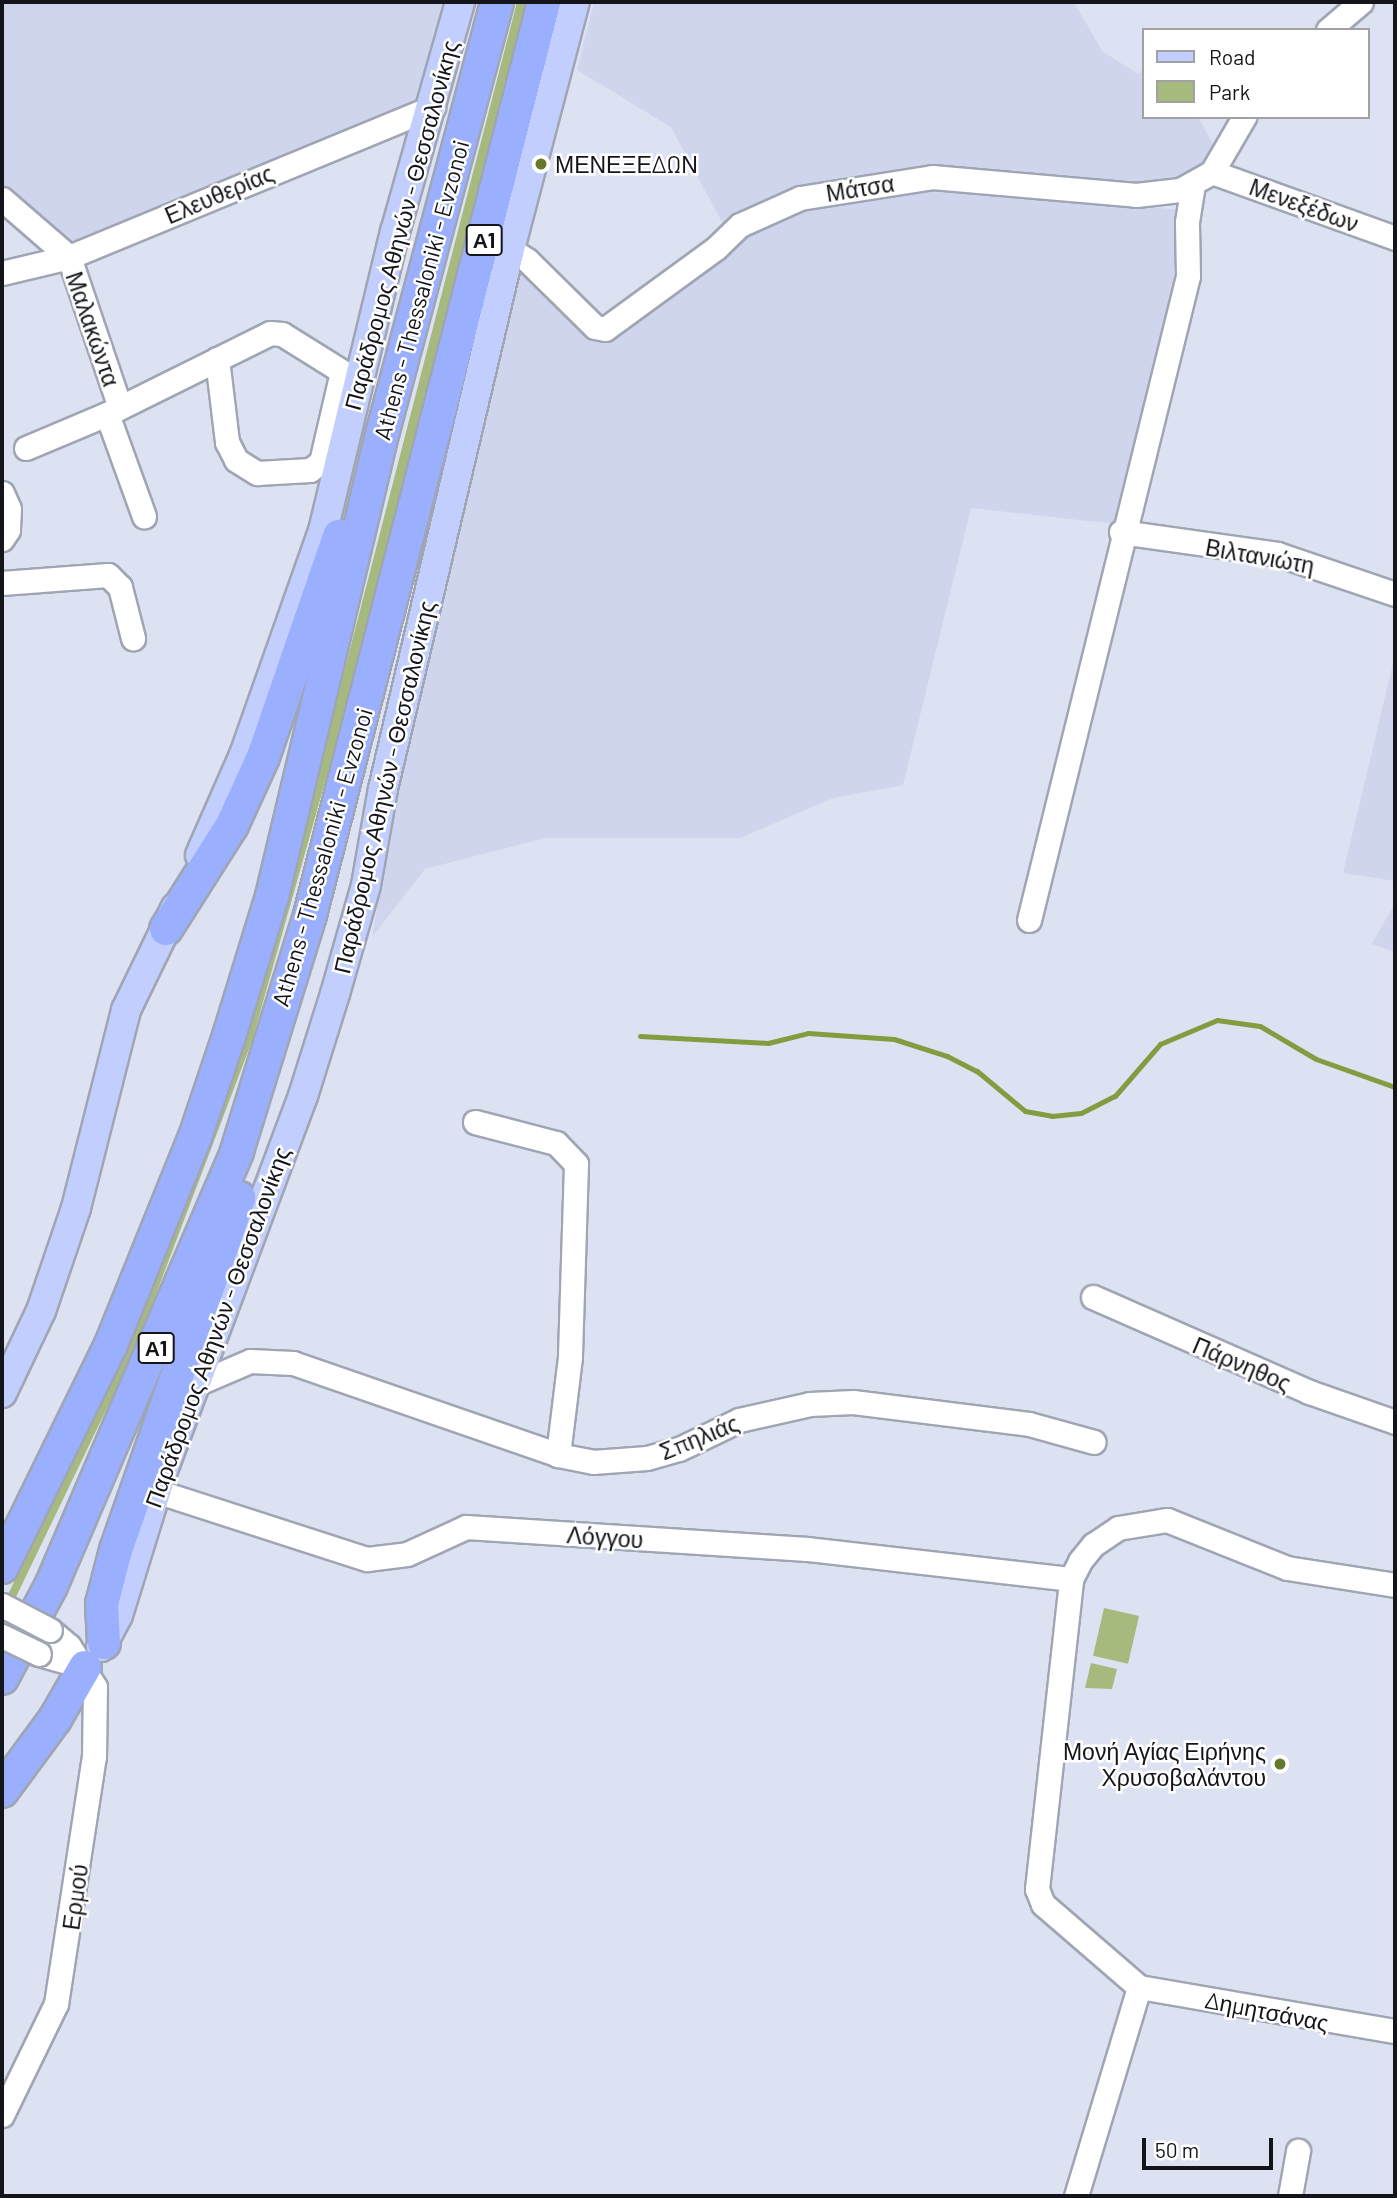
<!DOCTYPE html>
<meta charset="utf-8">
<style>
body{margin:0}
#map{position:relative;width:1397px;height:2198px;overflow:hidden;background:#dde2f2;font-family:Barlow,sans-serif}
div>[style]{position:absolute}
.built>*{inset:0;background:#ced5ec}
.green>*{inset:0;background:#a7ba7e;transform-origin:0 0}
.stream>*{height:5px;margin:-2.5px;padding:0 2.5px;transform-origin:2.5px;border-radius:2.5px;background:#829c40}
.roads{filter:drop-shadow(2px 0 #a0a5b4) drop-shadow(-2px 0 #a0a5b4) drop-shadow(0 2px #a0a5b4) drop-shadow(0 -2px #a0a5b4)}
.minor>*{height:23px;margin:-11.5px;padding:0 11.5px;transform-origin:11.5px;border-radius:11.5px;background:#fff}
.major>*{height:28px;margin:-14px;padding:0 14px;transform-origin:14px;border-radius:14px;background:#c2cffe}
.highway>*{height:32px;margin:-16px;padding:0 16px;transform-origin:16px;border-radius:16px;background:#9aaffd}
.bridges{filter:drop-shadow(2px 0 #a0a5b4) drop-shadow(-2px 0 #a0a5b4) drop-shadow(0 2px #a0a5b4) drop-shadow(0 -2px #a0a5b4)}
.minor-bridge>*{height:23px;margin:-11.5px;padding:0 11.5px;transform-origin:11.5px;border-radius:11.5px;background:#fff}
.dots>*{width:19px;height:19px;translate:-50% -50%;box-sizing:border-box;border:4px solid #fff;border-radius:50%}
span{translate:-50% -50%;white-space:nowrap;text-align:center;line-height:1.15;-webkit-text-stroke:5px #fff;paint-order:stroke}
.shield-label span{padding:2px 5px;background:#fff;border:2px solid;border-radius:5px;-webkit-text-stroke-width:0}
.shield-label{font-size:21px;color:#13151a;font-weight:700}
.poi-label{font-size:23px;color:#13151a}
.left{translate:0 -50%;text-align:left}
.right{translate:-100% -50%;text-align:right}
.street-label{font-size:23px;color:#13151a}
.frame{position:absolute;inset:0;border:4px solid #13151a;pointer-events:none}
.legend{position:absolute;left:1142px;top:28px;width:228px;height:91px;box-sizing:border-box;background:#fff;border:2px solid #a1a1a3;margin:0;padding:9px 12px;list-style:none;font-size:21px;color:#13151a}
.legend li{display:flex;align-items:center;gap:14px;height:35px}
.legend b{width:35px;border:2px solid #a1a1a3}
.scale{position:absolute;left:1142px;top:2138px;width:131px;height:32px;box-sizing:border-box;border:4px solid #13151a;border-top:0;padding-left:9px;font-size:21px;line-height:24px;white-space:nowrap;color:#13151a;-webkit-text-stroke:5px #fff;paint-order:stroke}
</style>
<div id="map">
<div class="built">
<i style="clip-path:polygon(2px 2px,449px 2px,418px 125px,71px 268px,2px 208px)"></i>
<i style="clip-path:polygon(594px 2px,1074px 2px,1102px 51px,1138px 74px,1143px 69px,1143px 117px,1198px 117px,1218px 153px,1186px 178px,1144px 187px,1002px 171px,939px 170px,790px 194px,723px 224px,671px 127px,577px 70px)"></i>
<i style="clip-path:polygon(950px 184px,1178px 210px,1172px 302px,1115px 524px,971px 508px,903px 785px,833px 798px,740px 838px,545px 838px,425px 869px,372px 937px,399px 787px,513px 285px,519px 276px,525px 274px,587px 332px,741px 229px,804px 204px)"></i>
<i style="clip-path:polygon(1395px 655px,1395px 881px,1343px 873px)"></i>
<i style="clip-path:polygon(1395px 903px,1395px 952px,1372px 944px)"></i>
</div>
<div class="green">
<i style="clip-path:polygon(517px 2px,527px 2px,351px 690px,252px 1041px,134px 1352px,2px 1626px,2px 1607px,125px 1351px,285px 901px)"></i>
<i style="left:1104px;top:1608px;width:36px;height:49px;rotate:13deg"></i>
<i style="clip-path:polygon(1091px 1663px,1117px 1669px,1112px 1689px,1085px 1688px)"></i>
</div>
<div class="stream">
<i style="left:640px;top:1036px;width:128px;rotate:3.1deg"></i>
<i style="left:768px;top:1043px;width:41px;rotate:-14deg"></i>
<i style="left:808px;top:1033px;width:86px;rotate:4deg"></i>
<i style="left:894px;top:1039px;width:56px;rotate:17.8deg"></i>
<i style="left:947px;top:1056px;width:34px;rotate:27deg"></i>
<i style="left:977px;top:1071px;width:62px;rotate:39.8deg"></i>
<i style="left:1025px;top:1111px;width:27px;rotate:10deg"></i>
<i style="left:1052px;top:1116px;width:29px;rotate:-6deg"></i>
<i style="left:1081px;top:1113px;width:38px;rotate:-27deg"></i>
<i style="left:1115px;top:1096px;width:69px;rotate:-49.1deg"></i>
<i style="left:1160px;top:1044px;width:62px;rotate:-22.8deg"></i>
<i style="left:1217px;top:1020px;width:43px;rotate:7.9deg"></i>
<i style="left:1260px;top:1026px;width:65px;rotate:30.5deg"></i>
<i style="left:1316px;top:1059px;width:84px;rotate:19.5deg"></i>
</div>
<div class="roads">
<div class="minor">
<i style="left:1328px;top:30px;width:43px;rotate:-40.3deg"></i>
<i style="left:1212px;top:172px;width:195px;rotate:19.8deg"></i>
<i style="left:2px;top:199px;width:89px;rotate:40.9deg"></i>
<i style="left:69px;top:257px;width:156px;rotate:71.3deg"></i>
<i style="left:510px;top:249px;width:20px;rotate:33deg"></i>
<i style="left:527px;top:260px;width:95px;rotate:44.6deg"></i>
<i style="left:595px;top:327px;width:10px;rotate:11deg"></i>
<i style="left:605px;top:329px;width:137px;rotate:-36.1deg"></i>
<i style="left:716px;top:248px;width:33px;rotate:-44deg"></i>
<i style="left:740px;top:225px;width:66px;rotate:-24.2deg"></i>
<i style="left:800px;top:198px;width:134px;rotate:-9deg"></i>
<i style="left:932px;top:177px;width:205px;rotate:5deg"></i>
<i style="left:1136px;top:195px;width:44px;rotate:-6.5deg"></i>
<i style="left:1180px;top:190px;width:37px;rotate:-29deg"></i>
<i style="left:1212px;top:172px;width:64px;rotate:-59.8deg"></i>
<i style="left:2px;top:273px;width:69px;rotate:-13.4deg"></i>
<i style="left:69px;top:257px;width:394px;rotate:-22.4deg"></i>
<i style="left:217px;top:359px;width:84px;rotate:83.1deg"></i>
<i style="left:227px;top:442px;width:20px;rotate:63deg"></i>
<i style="left:236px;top:460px;width:25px;rotate:32deg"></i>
<i style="left:257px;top:473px;width:53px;rotate:-3.2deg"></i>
<i style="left:310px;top:470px;width:14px;rotate:-36deg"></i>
<i style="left:321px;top:462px;width:92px;rotate:-76.9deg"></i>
<i style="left:107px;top:414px;width:182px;rotate:-26.4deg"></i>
<i style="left:270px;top:333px;width:12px;rotate:5deg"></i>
<i style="left:282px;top:334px;width:85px;rotate:32deg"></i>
<i style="left:26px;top:448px;width:88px;rotate:-22.8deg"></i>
<i style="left:107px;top:414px;width:109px;rotate:70.1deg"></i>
<i style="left:2px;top:493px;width:17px;rotate:66deg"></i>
<i style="left:9px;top:509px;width:21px;rotate:93deg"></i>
<i style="left:8px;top:530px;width:11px;rotate:124deg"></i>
<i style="left:1121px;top:532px;width:158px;rotate:8deg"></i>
<i style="left:1277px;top:554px;width:125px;rotate:18.7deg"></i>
<i style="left:2px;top:583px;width:106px;rotate:-4.3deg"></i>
<i style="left:108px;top:575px;width:17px;rotate:45deg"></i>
<i style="left:120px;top:587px;width:53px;rotate:75.7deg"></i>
<i style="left:1029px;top:920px;width:663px;rotate:-76.13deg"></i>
<i style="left:1188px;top:276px;width:54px;rotate:-91.1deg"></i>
<i style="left:1187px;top:222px;width:36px;rotate:-81deg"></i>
<i style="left:475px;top:1122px;width:84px;rotate:14.5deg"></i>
<i style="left:556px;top:1143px;width:29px;rotate:46deg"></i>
<i style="left:576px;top:1164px;width:193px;rotate:91.8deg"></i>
<i style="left:570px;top:1357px;width:99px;rotate:97deg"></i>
<i style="left:1093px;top:1297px;width:236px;rotate:23.7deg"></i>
<i style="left:1309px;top:1392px;width:91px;rotate:19.2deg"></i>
<i style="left:194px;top:1385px;width:61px;rotate:-23.2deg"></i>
<i style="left:250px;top:1361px;width:43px;rotate:2.7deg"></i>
<i style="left:293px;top:1363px;width:281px;rotate:19.1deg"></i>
<i style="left:558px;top:1455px;width:36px;rotate:11deg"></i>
<i style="left:593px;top:1462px;width:54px;rotate:-4.2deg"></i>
<i style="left:647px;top:1458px;width:33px;rotate:-16deg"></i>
<i style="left:679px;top:1449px;width:67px;rotate:-25.8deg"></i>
<i style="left:739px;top:1420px;width:73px;rotate:-12.7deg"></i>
<i style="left:810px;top:1404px;width:43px;rotate:-2.7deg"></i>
<i style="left:853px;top:1402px;width:177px;rotate:7.1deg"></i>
<i style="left:1029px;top:1424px;width:67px;rotate:15.5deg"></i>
<i style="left:156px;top:1491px;width:222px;rotate:17.9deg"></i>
<i style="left:367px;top:1559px;width:40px;rotate:-7.1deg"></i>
<i style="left:407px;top:1554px;width:65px;rotate:-24.6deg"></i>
<i style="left:466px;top:1527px;width:342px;rotate:3.7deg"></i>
<i style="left:807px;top:1549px;width:266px;rotate:6.5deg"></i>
<i style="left:39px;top:1654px;width:48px;rotate:15.8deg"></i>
<i style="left:1139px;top:1987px;width:260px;rotate:9.8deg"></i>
<i style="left:2px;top:2115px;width:123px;rotate:-64.1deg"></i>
<i style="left:56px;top:2004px;width:250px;rotate:-81.3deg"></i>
<i style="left:94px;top:1757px;width:70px;rotate:-89.2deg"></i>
<i style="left:95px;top:1687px;width:49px;rotate:-122.4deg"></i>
<i style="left:69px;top:1646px;width:25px;rotate:-140deg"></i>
<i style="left:1076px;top:2196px;width:218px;rotate:-73.2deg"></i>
<i style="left:1139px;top:1987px;width:127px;rotate:-139.2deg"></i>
<i style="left:1043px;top:1904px;width:16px;rotate:-112deg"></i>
<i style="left:1037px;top:1889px;width:312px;rotate:-83.7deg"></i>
<i style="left:1071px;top:1579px;width:20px;rotate:-63deg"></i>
<i style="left:1080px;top:1561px;width:21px;rotate:-51deg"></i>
<i style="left:1093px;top:1545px;width:30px;rotate:-34deg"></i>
<i style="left:1118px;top:1528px;width:50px;rotate:-9.3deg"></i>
<i style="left:1167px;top:1520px;width:129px;rotate:21.8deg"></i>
<i style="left:1287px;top:1568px;width:109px;rotate:8.9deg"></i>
<i style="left:1290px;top:2196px;width:46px;rotate:-79.9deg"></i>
</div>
<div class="major">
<i style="left:200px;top:855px;width:109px;rotate:-66.3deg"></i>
<i style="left:244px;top:755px;width:238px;rotate:-70.6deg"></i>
<i style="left:323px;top:531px;width:308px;rotate:-76.5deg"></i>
<i style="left:395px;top:232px;width:239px;rotate:-74.2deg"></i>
<i style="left:2px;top:1393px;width:91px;rotate:-64.6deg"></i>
<i style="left:41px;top:1311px;width:109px;rotate:-71.2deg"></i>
<i style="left:76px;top:1208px;width:204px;rotate:-75.8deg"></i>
<i style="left:126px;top:1010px;width:114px;rotate:-64.1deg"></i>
<i style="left:101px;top:1647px;width:36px;rotate:-62deg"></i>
<i style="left:118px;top:1615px;width:149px;rotate:-72.8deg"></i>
<i style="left:162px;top:1473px;width:403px;rotate:-69.5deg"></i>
<i style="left:303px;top:1096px;width:107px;rotate:-72.6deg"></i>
<i style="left:335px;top:994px;width:113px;rotate:-74.1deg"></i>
<i style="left:366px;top:885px;width:97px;rotate:-80deg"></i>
<i style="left:383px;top:789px;width:555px;rotate:-76.77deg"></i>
<i style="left:510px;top:249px;width:255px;rotate:-75.3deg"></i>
</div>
<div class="highway">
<i style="left:166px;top:929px;width:123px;rotate:-57.6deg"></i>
<i style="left:232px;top:825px;width:75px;rotate:-65.5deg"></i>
<i style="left:263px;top:757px;width:234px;rotate:-71deg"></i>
<i style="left:2px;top:1567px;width:245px;rotate:-63.9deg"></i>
<i style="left:110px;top:1347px;width:227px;rotate:-68deg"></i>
<i style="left:195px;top:1137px;width:107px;rotate:-71.4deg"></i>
<i style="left:229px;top:1036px;width:146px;rotate:-72.9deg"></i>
<i style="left:272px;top:896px;width:478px;rotate:-76.6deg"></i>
<i style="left:383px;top:431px;width:444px;rotate:-75.1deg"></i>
<i style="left:104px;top:1643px;width:39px;rotate:-93deg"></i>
<i style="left:102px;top:1604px;width:56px;rotate:-75.5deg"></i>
<i style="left:116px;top:1550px;width:373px;rotate:-70.7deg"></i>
<i style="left:2px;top:1678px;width:104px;rotate:-62deg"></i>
<i style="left:51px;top:1586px;width:473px;rotate:-66.8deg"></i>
<i style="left:237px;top:1151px;width:247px;rotate:-72.8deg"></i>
<i style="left:310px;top:915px;width:943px;rotate:-75.62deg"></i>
<i style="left:2px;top:1791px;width:89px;rotate:-53.6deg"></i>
<i style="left:55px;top:1719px;width:60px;rotate:-60deg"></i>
</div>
</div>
<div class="bridges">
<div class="minor-bridge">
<i style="left:2px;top:1605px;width:54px;rotate:27.5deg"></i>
<i style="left:2px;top:1636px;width:41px;rotate:25.9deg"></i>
</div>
</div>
<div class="dots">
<i style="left:541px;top:164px;background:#64792a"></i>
<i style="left:1280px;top:1764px;background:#64792a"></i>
</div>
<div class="shield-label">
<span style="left:484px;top:240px">Α1</span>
<span style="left:156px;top:1348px">Α1</span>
</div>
<div class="poi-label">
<span class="left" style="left:555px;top:164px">ΜΕΝΕΞΕΔΩΝ</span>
<span class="right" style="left:1266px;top:1764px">Μονή Αγίας Ειρήνης<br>Χρυσοβαλάντου</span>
</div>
<div class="street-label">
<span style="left:860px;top:188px;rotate:-9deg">Μάτσα</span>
<span style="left:219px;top:194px;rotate:-23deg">Ελευθερίας</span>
<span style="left:1304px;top:205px;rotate:20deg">Μενεξέδων</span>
<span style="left:401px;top:225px;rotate:-75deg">Παράδρομος Αθηνών - Θεσσαλονίκης</span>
<span style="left:421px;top:290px;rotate:-75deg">Athens - Thessaloniki - Evzonoi</span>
<span style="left:93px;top:329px;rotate:71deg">Μαλακώντα</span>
<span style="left:1260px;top:556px;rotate:10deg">Βιλτανιώτη</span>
<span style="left:384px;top:787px;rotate:-77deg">Παράδρομος Αθηνών - Θεσσαλονίκης</span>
<span style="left:322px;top:857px;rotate:-74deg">Athens - Thessaloniki - Evzonoi</span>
<span style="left:217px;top:1327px;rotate:-70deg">Παράδρομος Αθηνών - Θεσσαλονίκης</span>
<span style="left:1242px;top:1364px;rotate:23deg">Πάρνηθος</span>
<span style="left:699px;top:1437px;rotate:-22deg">Σπηλιάς</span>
<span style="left:605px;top:1537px;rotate:4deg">Λόγγου</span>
<span style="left:75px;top:1897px;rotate:-82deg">Ερμού</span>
<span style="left:1267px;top:2011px;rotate:11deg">Δημητσάνας</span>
</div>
<div class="frame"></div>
<ul class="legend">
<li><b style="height:9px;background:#c2cffe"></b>Road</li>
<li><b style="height:19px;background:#a7ba7e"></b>Park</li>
</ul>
<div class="scale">50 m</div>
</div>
